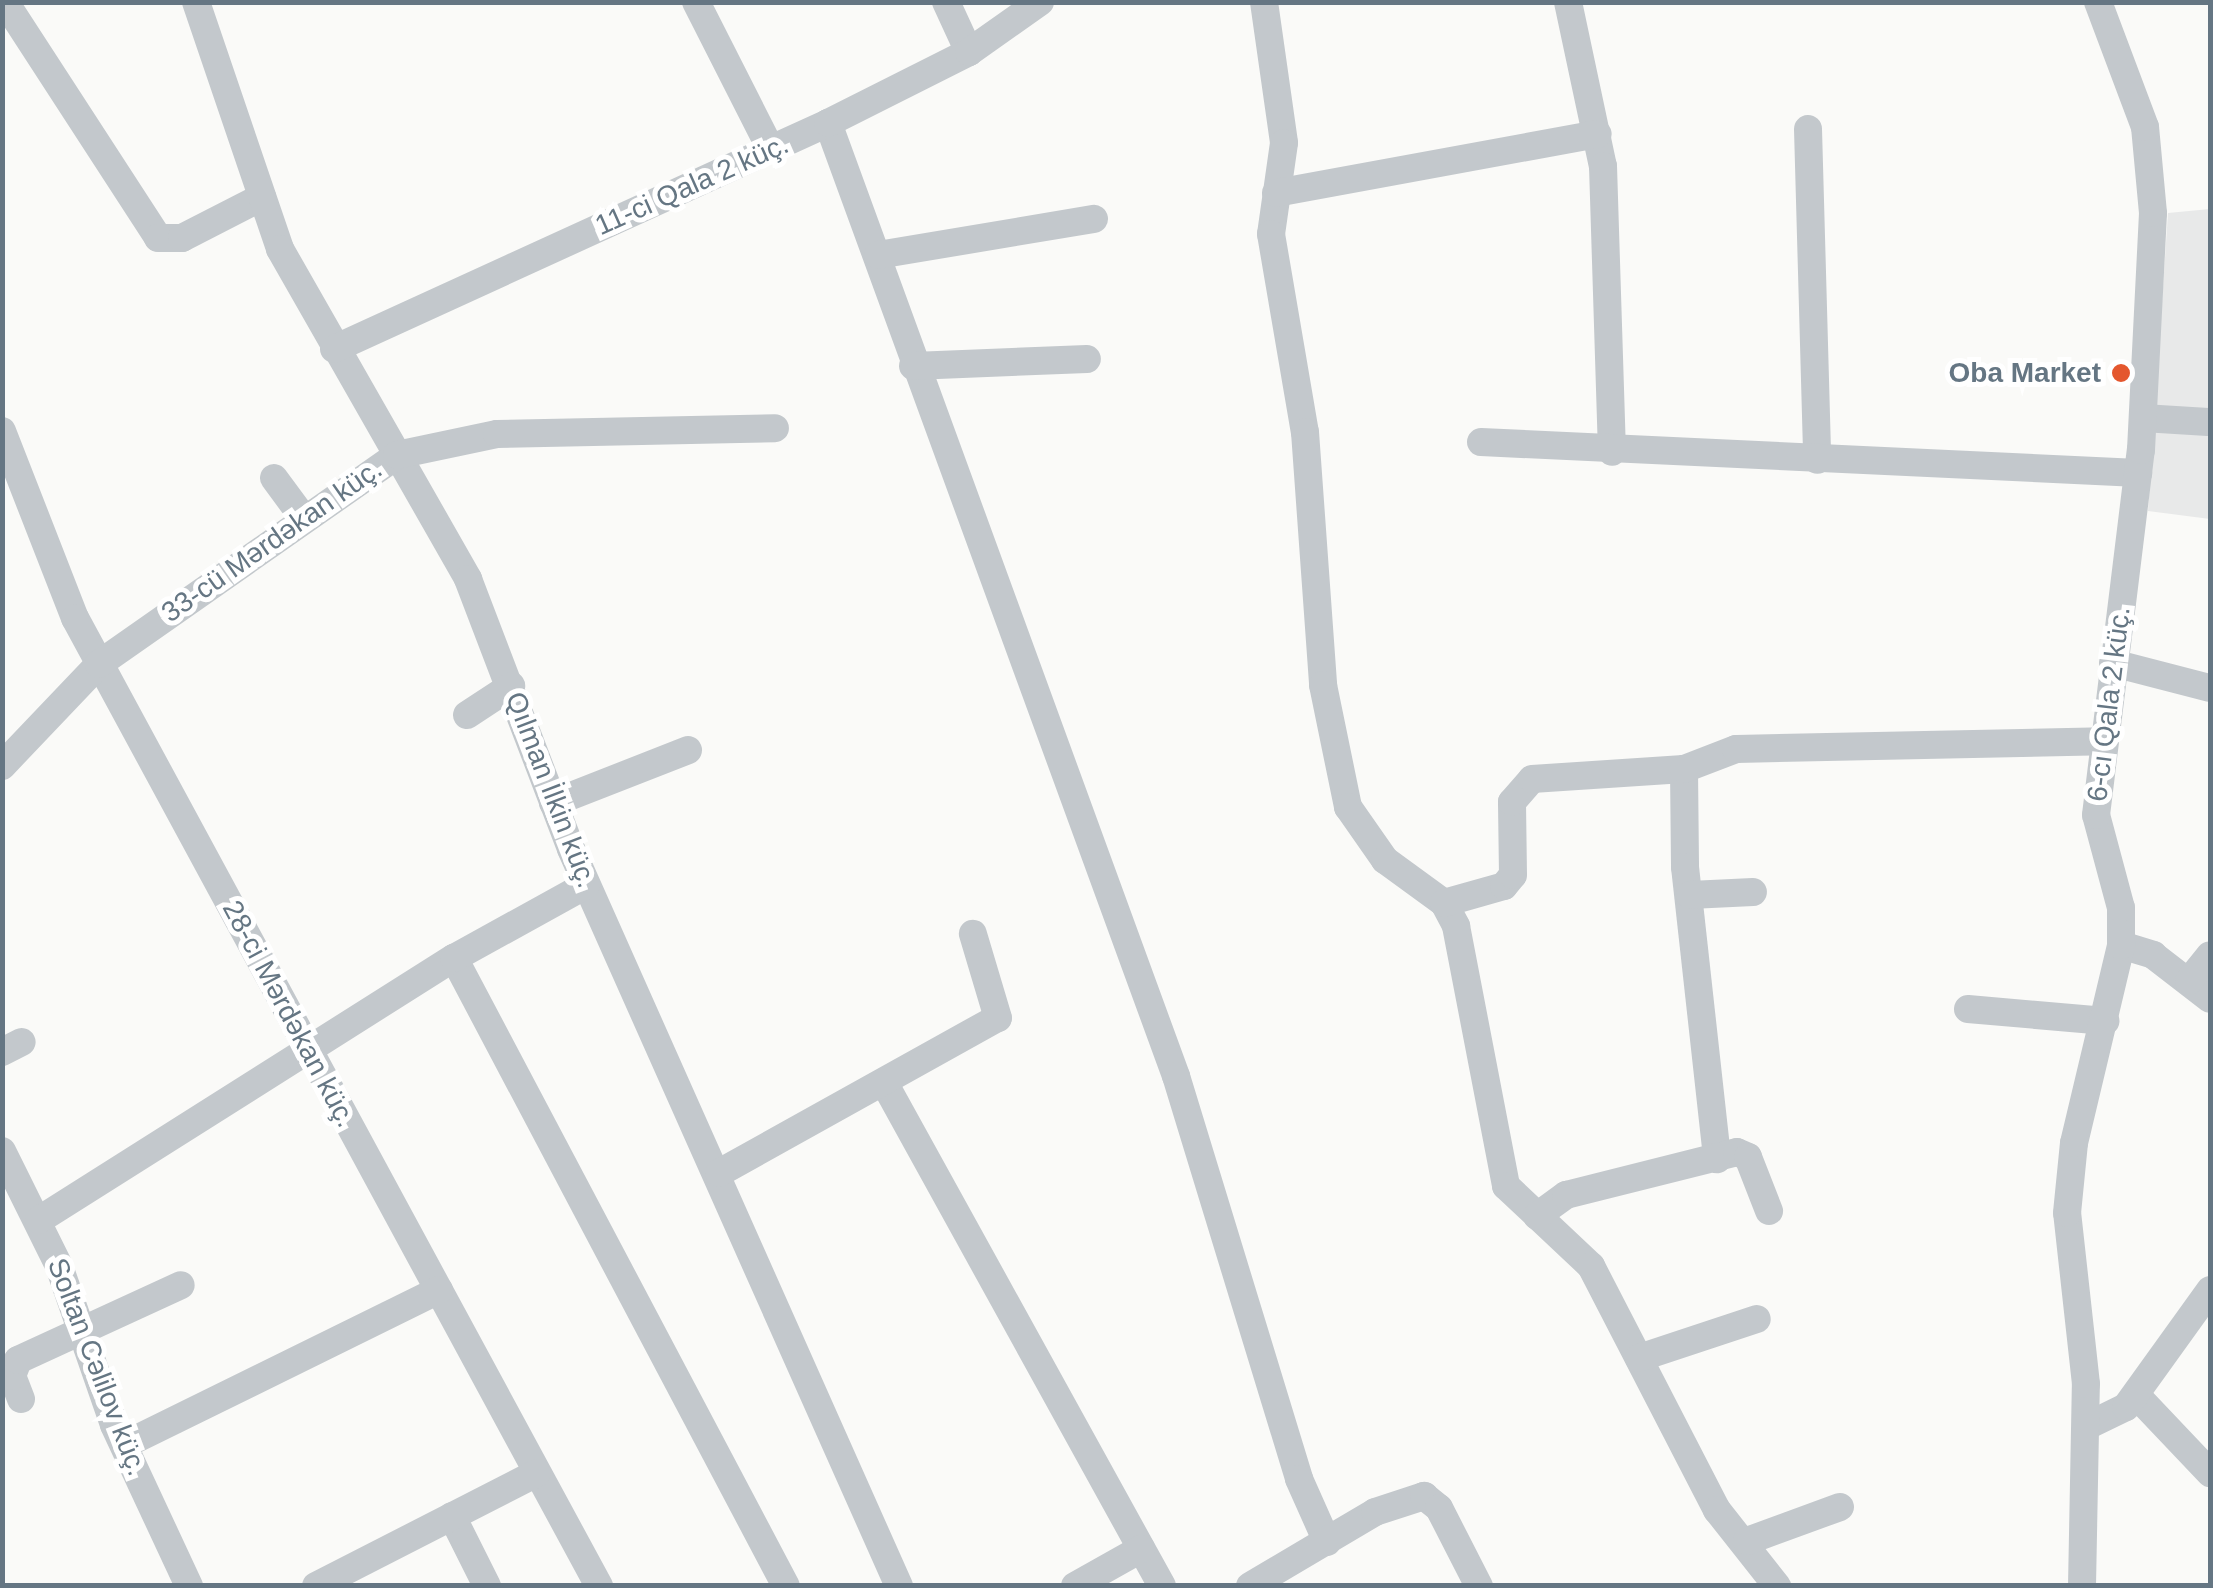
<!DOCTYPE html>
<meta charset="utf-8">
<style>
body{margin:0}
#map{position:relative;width:2213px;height:1588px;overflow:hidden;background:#fafaf8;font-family:Arial,sans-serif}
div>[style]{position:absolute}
.built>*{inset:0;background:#e8e9e9}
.minor>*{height:28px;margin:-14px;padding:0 14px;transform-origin:14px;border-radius:14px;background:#c3c8cc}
.dots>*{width:28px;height:28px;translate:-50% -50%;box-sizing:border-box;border:5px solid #fff;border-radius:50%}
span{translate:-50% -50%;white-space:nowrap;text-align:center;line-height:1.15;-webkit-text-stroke:10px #fff;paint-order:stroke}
.street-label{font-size:28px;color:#657683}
.poi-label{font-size:28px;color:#657683;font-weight:700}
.right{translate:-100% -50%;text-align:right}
.frame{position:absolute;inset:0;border:5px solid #657683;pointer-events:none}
</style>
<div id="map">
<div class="built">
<i style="clip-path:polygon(2210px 209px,2210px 519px,2148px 511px,2168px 213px)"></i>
</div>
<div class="minor">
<i style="left:5px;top:2px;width:281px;rotate:57deg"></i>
<i style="left:158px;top:238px;width:24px"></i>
<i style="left:182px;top:238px;width:90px;rotate:-27.1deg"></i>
<i style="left:196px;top:2px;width:261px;rotate:71.2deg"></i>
<i style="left:280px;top:249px;width:380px;rotate:60.3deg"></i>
<i style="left:468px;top:579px;width:289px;rotate:69.1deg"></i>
<i style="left:571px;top:849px;width:807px;rotate:66.01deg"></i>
<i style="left:696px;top:2px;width:166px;rotate:63.1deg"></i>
<i style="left:946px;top:2px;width:55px;rotate:65.3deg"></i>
<i style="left:1264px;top:2px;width:142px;rotate:81.9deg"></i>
<i style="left:1284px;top:143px;width:92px;rotate:98.1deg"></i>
<i style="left:1271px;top:234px;width:201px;rotate:80.3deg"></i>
<i style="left:1305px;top:432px;width:254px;rotate:85.9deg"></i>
<i style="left:1323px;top:685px;width:125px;rotate:78.4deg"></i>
<i style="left:1348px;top:807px;width:65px;rotate:55.1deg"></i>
<i style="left:1385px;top:860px;width:73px;rotate:36.1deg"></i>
<i style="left:1444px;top:903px;width:26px;rotate:62deg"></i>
<i style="left:1456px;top:926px;width:265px;rotate:79.1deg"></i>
<i style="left:1506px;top:1186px;width:117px;rotate:43.3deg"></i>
<i style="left:1591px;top:1266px;width:275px;rotate:62.7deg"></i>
<i style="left:1717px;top:1510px;width:97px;rotate:51.7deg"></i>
<i style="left:1568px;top:2px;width:168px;rotate:78deg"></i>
<i style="left:1603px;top:166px;width:286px;rotate:88.2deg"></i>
<i style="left:828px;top:123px;width:1015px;rotate:69.94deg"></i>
<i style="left:1176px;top:1076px;width:421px;rotate:73deg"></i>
<i style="left:1299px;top:1479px;width:69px;rotate:66deg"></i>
<i style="left:1808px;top:129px;width:331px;rotate:88.4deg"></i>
<i style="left:1276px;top:193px;width:327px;rotate:-10.4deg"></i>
<i style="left:878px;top:255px;width:219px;rotate:-9.5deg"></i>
<i style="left:334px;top:349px;width:543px;rotate:-24.58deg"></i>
<i style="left:828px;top:123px;width:158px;rotate:-26.7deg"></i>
<i style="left:969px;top:52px;width:87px;rotate:-35.2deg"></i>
<i style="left:913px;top:366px;width:174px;rotate:-2.3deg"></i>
<i style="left:2143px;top:418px;width:65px;rotate:3.5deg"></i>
<i style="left:2px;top:431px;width:201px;rotate:68.7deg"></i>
<i style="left:75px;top:618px;width:1101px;rotate:61.57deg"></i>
<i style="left:1481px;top:442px;width:658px;rotate:2.7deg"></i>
<i style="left:274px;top:478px;width:47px;rotate:53.6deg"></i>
<i style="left:2113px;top:663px;width:100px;rotate:14.5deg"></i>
<i style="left:467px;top:715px;width:53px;rotate:-33.4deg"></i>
<i style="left:2px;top:766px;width:141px;rotate:-46.4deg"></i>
<i style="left:99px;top:664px;width:364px;rotate:-35deg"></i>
<i style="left:397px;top:455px;width:102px;rotate:-11.9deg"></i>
<i style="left:497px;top:434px;width:278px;rotate:-1.2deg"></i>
<i style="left:1684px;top:769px;width:98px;rotate:89.4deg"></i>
<i style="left:1685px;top:867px;width:294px;rotate:83.7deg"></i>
<i style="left:553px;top:803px;width:145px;rotate:-21.4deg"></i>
<i style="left:1690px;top:895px;width:63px;rotate:-2.7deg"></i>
<i style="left:1444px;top:903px;width:62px;rotate:-15.8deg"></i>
<i style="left:1504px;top:886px;width:14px;rotate:-51deg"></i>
<i style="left:1513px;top:875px;width:73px;rotate:-90.8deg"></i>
<i style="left:1512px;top:802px;width:30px;rotate:-49deg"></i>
<i style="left:1532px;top:779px;width:152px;rotate:-3.8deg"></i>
<i style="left:1684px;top:769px;width:56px;rotate:-21deg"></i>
<i style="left:1736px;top:749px;width:367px;rotate:-1.2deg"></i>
<i style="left:2121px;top:945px;width:34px;rotate:17deg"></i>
<i style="left:2153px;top:955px;width:72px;rotate:37.7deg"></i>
<i style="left:454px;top:958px;width:710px;rotate:62.14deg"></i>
<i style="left:2189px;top:981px;width:33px;rotate:-51deg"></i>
<i style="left:1968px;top:1009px;width:138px;rotate:5deg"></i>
<i style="left:2px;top:1052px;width:22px;rotate:-27deg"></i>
<i style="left:886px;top:1086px;width:571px;rotate:61.1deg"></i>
<i style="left:2px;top:1151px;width:128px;rotate:63.6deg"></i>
<i style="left:59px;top:1266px;width:168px;rotate:70.9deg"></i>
<i style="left:114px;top:1425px;width:178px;rotate:65deg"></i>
<i style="left:719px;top:1173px;width:319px;rotate:-29.1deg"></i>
<i style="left:998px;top:1018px;width:88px;rotate:-106.6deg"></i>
<i style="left:1537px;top:1216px;width:36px;rotate:-36deg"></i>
<i style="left:1566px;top:1195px;width:176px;rotate:-14.1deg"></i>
<i style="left:1737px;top:1152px;width:12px;rotate:24deg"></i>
<i style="left:1748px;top:1157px;width:58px;rotate:68.7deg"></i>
<i style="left:39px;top:1220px;width:491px;rotate:-32.3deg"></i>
<i style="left:454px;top:958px;width:151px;rotate:-28.9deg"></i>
<i style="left:1639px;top:1358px;width:124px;rotate:-18.3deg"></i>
<i style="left:2136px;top:1395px;width:108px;rotate:46.5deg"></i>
<i style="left:21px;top:1399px;width:25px;rotate:-111deg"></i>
<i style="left:12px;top:1376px;width:17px;rotate:-69deg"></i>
<i style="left:18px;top:1360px;width:179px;rotate:-24.7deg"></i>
<i style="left:2087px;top:1426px;width:43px;rotate:-26deg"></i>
<i style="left:2126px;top:1407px;width:144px;rotate:-54.3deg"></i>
<i style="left:124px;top:1445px;width:351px;rotate:-26.2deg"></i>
<i style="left:452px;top:1516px;width:78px;rotate:63.4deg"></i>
<i style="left:1747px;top:1541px;width:99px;rotate:-20.1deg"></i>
<i style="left:316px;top:1586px;width:248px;rotate:-27.1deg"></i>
<i style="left:1075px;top:1586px;width:76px;rotate:-29.3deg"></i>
<i style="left:1250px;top:1586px;width:145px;rotate:-30.6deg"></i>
<i style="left:1375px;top:1512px;width:52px;rotate:-18.1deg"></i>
<i style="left:1424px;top:1496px;width:19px;rotate:39deg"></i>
<i style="left:1439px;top:1508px;width:88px;rotate:62.9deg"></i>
<i style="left:2082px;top:1586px;width:202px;rotate:-88.9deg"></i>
<i style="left:2086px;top:1384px;width:172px;rotate:-96.3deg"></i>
<i style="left:2067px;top:1213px;width:70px;rotate:-84.3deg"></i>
<i style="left:2074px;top:1143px;width:204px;rotate:-76.6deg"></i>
<i style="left:2121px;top:945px;width:37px;rotate:-90deg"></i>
<i style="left:2121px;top:908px;width:96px;rotate:-105deg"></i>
<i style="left:2096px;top:815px;width:368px;rotate:-83deg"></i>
<i style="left:2141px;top:450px;width:237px;rotate:-87.1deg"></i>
<i style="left:2153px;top:213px;width:86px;rotate:-95.3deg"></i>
<i style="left:2145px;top:127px;width:134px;rotate:-110.6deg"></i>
</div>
<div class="dots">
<i style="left:2121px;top:373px;background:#e4572e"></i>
</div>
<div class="street-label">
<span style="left:692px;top:185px;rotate:-24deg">11-ci Qala 2 küç.</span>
<span style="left:272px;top:541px;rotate:-35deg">33-cü Mərdəkan küç.</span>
<span style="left:2109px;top:704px;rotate:-83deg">6-cı Qala 2 küç.</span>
<span style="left:551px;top:790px;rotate:69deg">Qılman İlkin küç.</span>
<span style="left:289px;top:1014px;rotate:62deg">28-ci Mərdəkan küç.</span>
<span style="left:97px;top:1367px;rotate:69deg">Soltan Cəlilov küç.</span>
</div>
<div class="poi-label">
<span class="right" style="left:2101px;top:373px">Oba Market</span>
</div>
<div class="frame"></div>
</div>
